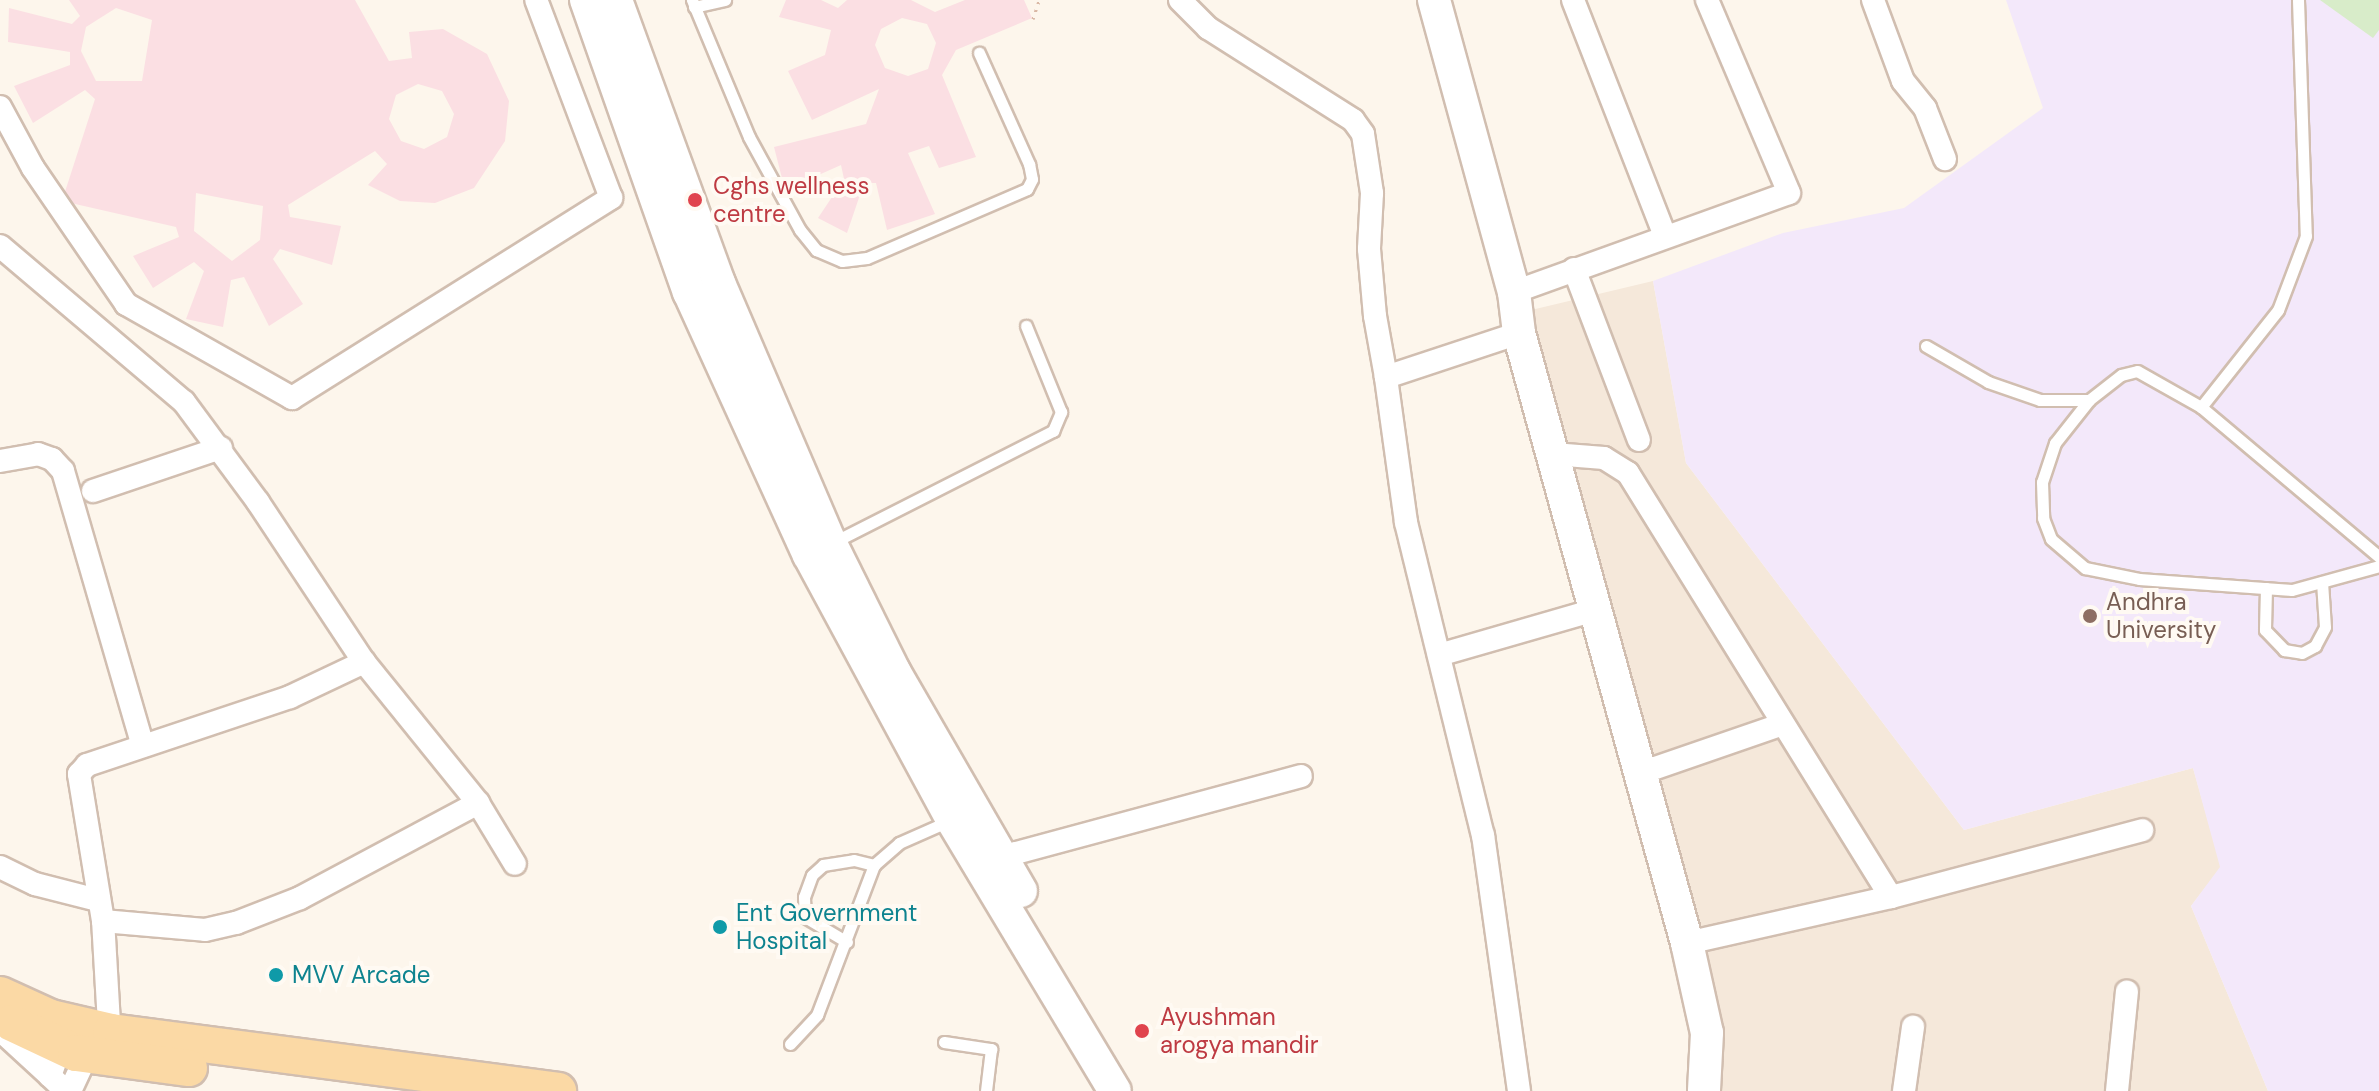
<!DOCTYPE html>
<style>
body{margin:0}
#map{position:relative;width:2379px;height:1091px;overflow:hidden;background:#fdf6ec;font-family:"DM Sans",sans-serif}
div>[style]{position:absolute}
.residential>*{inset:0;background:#f5e8da}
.education>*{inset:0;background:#f3e8fa}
.medical>*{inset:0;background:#fbdfe3}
.green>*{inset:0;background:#d8ecc9}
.path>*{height:3px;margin-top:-1.5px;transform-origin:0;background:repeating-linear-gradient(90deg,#d9b8a5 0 2px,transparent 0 8px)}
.roads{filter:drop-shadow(2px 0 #d1beb0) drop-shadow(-2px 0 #d1beb0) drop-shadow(0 2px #d1beb0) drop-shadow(0 -2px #d1beb0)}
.lane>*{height:11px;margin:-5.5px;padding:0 5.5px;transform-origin:5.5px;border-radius:5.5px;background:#fff}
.street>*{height:22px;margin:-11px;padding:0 11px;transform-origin:11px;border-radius:11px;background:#fff}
.secondary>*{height:32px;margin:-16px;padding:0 16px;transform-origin:16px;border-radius:16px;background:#fff}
.primary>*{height:36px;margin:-18px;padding:0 18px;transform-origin:18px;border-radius:18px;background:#fbd9a5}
.dots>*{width:22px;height:22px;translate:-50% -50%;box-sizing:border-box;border:4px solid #fffaf3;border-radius:50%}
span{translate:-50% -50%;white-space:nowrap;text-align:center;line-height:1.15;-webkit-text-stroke:8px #fffaf3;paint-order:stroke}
.health-label{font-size:24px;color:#be3a42}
.left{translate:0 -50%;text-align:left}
.education-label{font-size:24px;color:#785e54}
.culture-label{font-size:24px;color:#0d838f}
</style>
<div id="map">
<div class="residential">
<i style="clip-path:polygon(1653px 281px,1686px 463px,1964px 830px,2193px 768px,2221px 867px,2191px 906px,2268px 1091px,1715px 1091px,1716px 991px,1527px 311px)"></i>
</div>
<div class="education">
<i style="clip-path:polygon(2006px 0,2379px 0,2379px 1091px,2268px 1091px,2191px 906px,2220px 867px,2193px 768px,1964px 830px,1686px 463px,1653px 281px,1783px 233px,1904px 208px,2043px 108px)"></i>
</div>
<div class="medical">
<i style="clip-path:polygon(evenodd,69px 0,355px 0,389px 61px,412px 58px,409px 32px,443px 29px,487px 54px,509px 101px,505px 141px,474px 188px,435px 203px,400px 201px,368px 185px,387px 164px,375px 151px,288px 205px,290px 217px,341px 226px,332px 265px,280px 249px,273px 259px,303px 304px,269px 326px,244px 277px,231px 280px,223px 327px,186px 319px,204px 271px,194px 262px,153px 288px,133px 256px,179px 237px,176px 227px,62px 201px,95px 99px,85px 90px,33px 123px,14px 86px,70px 65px,70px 52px,8px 42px,9px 8px,72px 24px,80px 16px,69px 0,116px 8px,152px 20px,142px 81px,96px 81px,81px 51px,86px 27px,116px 8px,69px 0,418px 84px,442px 91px,454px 114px,447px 137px,424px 149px,401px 141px,389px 119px,396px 95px,418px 84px,69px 0,196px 193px,263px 206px,260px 240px,232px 261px,194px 231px,196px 193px)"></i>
<i style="clip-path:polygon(evenodd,786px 0,821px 0,838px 8px,847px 0,911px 0,935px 12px,965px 0,1024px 0,1032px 18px,956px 50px,942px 75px,976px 157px,939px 168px,929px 146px,908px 153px,935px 214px,887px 230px,876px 183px,864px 183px,847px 233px,818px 218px,844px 179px,841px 165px,785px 190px,774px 147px,866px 124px,879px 89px,812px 120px,788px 71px,825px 55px,831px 30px,779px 17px,786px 0,902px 18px,927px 24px,936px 43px,928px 69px,908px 76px,885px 68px,875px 45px,881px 29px,902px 18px)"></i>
</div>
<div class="green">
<i style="clip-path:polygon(2320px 0,2379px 0,2379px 30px,2373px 38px)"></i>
</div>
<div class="path">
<i style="left:1033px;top:19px;width:20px;rotate:-72deg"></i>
</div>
<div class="roads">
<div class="lane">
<i style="left:692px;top:0;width:148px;rotate:67.4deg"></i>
<i style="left:749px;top:137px;width:106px;rotate:61.3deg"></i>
<i style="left:800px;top:230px;width:26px;rotate:51deg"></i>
<i style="left:816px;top:250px;width:28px;rotate:23deg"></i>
<i style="left:842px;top:261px;width:25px;rotate:-7deg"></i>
<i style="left:867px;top:258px;width:174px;rotate:-23.3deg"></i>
<i style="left:1027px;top:189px;width:11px;rotate:-63deg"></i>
<i style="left:1032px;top:179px;width:15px;rotate:-101deg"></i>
<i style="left:1029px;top:164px;width:122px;rotate:-114.2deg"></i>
<i style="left:2298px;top:0;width:236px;rotate:88.1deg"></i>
<i style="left:2306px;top:236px;width:79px;rotate:110.7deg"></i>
<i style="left:2278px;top:310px;width:124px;rotate:128.4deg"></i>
<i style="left:2201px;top:407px;width:233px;rotate:40.1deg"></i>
<i style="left:694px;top:7px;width:32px;rotate:-13deg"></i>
<i style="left:1926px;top:346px;width:72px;rotate:30.1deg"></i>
<i style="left:1988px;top:382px;width:55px;rotate:19.1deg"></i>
<i style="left:2040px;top:400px;width:49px"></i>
<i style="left:2201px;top:407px;width:73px;rotate:-150.6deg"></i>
<i style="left:2137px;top:371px;width:16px;rotate:166deg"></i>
<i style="left:2121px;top:375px;width:41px;rotate:142deg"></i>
<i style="left:2089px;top:400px;width:55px;rotate:128.3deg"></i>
<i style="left:2055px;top:443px;width:41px;rotate:108.4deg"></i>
<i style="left:2042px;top:482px;width:36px;rotate:88deg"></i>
<i style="left:2043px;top:518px;width:22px;rotate:69deg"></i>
<i style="left:2051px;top:539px;width:45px;rotate:40.5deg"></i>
<i style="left:2085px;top:568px;width:55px;rotate:11.5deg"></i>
<i style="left:2139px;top:579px;width:153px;rotate:4.1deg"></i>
<i style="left:2292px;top:590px;width:90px;rotate:-15.4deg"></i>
<i style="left:834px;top:542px;width:246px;rotate:-26.9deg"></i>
<i style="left:1053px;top:431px;width:21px;rotate:-67deg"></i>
<i style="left:1061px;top:412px;width:93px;rotate:-112.1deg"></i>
<i style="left:2266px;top:588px;width:42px;rotate:91.4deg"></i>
<i style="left:2265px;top:630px;width:28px;rotate:46deg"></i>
<i style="left:2284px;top:650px;width:18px;rotate:9deg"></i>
<i style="left:2302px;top:653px;width:15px;rotate:-28deg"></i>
<i style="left:2315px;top:646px;width:21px;rotate:-62deg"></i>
<i style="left:2325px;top:627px;width:45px;rotate:-93.8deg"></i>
<i style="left:847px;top:942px;width:49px;rotate:-149.2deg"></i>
<i style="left:805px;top:917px;width:20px;rotate:-93deg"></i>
<i style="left:804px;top:897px;width:23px;rotate:-70deg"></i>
<i style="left:812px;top:875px;width:15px;rotate:-42deg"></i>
<i style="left:823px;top:865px;width:31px;rotate:-9deg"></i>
<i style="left:854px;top:860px;width:21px;rotate:14deg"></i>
<i style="left:944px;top:1042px;width:48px;rotate:8.5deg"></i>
<i style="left:991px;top:1049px;width:42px;rotate:96.8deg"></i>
<i style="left:790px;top:1044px;width:40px;rotate:-47deg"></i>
<i style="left:817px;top:1015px;width:160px;rotate:-69.2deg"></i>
<i style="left:874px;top:865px;width:33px;rotate:-41deg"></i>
<i style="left:899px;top:843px;width:57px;rotate:-23.9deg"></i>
</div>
<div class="street">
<i style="left:1180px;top:0;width:40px;rotate:45deg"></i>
<i style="left:1208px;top:28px;width:172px;rotate:32.4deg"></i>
<i style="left:1353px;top:120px;width:17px;rotate:54deg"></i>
<i style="left:1363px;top:134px;width:60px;rotate:81.3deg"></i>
<i style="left:1372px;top:193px;width:56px;rotate:93.1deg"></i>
<i style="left:1369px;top:249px;width:67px;rotate:84.9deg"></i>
<i style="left:1375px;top:316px;width:62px;rotate:79.8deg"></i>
<i style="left:1573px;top:0;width:251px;rotate:68.7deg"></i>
<i style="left:1873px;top:0;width:86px;rotate:69.7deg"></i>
<i style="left:1903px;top:81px;width:35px;rotate:51deg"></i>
<i style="left:1925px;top:108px;width:55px;rotate:68.6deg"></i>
<i style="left:0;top:107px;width:69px;rotate:61.6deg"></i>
<i style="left:33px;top:168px;width:165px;rotate:55.6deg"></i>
<i style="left:126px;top:304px;width:191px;rotate:29.5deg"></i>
<i style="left:292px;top:398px;width:377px;rotate:-32.1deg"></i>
<i style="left:611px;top:198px;width:212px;rotate:-110.7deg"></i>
<i style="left:0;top:246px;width:241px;rotate:40.3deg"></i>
<i style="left:184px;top:402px;width:124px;rotate:53.5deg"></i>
<i style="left:258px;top:502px;width:192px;rotate:56.5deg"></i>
<i style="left:364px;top:662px;width:181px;rotate:51deg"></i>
<i style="left:478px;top:803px;width:71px;rotate:58.8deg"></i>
<i style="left:1574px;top:269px;width:183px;rotate:69.2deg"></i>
<i style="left:1514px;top:292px;width:292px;rotate:-19.8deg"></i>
<i style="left:1789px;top:193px;width:210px;rotate:-113deg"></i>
<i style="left:1553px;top:454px;width:51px;rotate:4.5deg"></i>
<i style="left:1604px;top:458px;width:28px;rotate:32deg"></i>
<i style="left:1628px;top:473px;width:499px;rotate:58.2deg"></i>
<i style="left:1891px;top:897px;width:209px;rotate:167.3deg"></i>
<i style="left:0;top:461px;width:39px;rotate:-10deg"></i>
<i style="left:38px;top:454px;width:15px;rotate:20deg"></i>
<i style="left:52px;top:459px;width:16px;rotate:47deg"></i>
<i style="left:63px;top:471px;width:286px;rotate:73.8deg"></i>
<i style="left:93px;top:491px;width:135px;rotate:-18.6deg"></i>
<i style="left:1439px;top:655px;width:166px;rotate:-16.1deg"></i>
<i style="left:1638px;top:774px;width:153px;rotate:-19deg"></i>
<i style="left:991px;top:864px;width:27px;rotate:-24deg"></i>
<i style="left:1016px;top:853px;width:295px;rotate:-15.1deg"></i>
<i style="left:0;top:867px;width:39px;rotate:26deg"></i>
<i style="left:35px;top:884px;width:65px;rotate:14.3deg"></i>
<i style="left:1891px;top:897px;width:260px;rotate:-14.9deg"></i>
<i style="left:103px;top:921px;width:102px;rotate:5deg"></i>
<i style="left:205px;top:930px;width:32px;rotate:-13deg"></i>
<i style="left:236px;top:923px;width:69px;rotate:-21.3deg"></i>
<i style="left:300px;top:898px;width:202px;rotate:-28.1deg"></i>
<i style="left:0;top:1030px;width:68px;rotate:42.6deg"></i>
<i style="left:110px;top:1041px;width:120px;rotate:-93.3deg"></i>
<i style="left:103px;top:921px;width:149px;rotate:-99.3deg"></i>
<i style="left:79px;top:774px;width:12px;rotate:-48deg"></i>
<i style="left:87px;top:765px;width:214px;rotate:-18.5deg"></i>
<i style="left:290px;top:697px;width:82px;rotate:-25.3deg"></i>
<i style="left:66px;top:1091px;width:22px;rotate:-137deg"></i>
<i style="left:50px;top:1076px;width:30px;rotate:-70deg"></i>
<i style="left:60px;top:1048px;width:15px;rotate:-42deg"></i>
<i style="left:70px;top:1091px;width:40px;rotate:-65deg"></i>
<i style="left:87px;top:1055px;width:11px;rotate:-100deg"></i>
<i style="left:1519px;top:1091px;width:258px;rotate:-98deg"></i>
<i style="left:1483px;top:836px;width:323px;rotate:-103.8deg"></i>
<i style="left:1406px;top:522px;width:146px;rotate:-97.9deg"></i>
<i style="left:1386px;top:377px;width:140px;rotate:-18.3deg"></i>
<i style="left:1904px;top:1091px;width:65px;rotate:-82deg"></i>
<i style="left:2117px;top:1091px;width:100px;rotate:-84.3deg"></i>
</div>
<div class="secondary">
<i style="left:586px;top:0;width:310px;rotate:70.6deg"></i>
<i style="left:689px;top:292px;width:289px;rotate:65.5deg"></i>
<i style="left:809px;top:555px;width:301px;rotate:61.6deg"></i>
<i style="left:952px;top:820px;width:316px;rotate:59deg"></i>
<i style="left:616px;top:0;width:301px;rotate:70deg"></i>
<i style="left:719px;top:283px;width:284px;rotate:66.8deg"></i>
<i style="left:831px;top:544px;width:142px;rotate:63.6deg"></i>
<i style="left:894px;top:671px;width:254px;rotate:60deg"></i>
<i style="left:1434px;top:0;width:303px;rotate:74.7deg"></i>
<i style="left:1514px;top:292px;width:41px;rotate:83deg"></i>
<i style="left:1519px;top:333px;width:633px;rotate:74.6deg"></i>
<i style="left:1687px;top:943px;width:92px;rotate:77.5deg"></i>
<i style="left:1707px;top:1033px;width:58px;rotate:93deg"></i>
</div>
<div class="primary">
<i style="left:0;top:995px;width:56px;rotate:24.3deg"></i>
<i style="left:51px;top:1018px;width:62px;rotate:13.1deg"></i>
<i style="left:111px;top:1032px;width:451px;rotate:7.5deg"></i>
<i style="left:12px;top:1023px;width:71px;rotate:25.1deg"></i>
<i style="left:76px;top:1053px;width:114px;rotate:7.6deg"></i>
</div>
</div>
<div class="dots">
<i style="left:695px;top:200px;background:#e0444e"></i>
<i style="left:2090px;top:616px;background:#8d6e63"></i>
<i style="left:720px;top:927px;background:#0f9aa8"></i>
<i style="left:276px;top:975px;background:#0f9aa8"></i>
<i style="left:1142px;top:1031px;background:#e0444e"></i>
</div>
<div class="health-label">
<span class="left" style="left:713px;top:200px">Cghs wellness<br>centre</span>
<span class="left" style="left:1160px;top:1031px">Ayushman<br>arogya mandir</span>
</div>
<div class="education-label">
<span class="left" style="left:2106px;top:616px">Andhra<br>University</span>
</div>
<div class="culture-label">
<span class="left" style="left:736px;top:927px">Ent Government<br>Hospital</span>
<span class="left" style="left:292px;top:975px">MVV Arcade</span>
</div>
</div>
